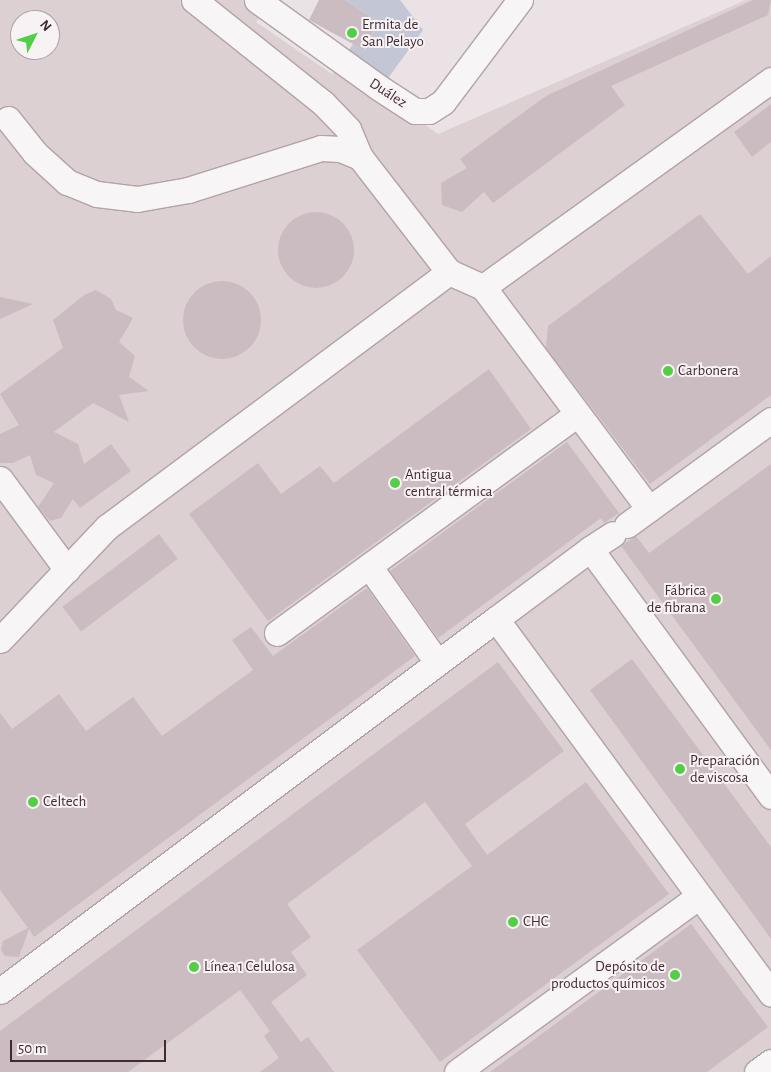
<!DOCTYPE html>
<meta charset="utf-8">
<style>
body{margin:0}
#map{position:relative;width:771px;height:1072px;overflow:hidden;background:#eae2e4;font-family:"Alegreya Sans",sans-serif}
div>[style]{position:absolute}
.built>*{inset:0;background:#dcd0d3}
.green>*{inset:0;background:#c3c6d4}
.building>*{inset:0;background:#cabcc0;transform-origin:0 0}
.round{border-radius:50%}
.roads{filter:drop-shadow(1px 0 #b1a3a7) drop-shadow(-1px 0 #b1a3a7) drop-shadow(0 1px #b1a3a7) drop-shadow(0 -1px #b1a3a7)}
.minor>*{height:25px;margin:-12.5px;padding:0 12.5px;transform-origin:12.5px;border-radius:12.5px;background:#f8f5f6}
.dots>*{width:14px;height:14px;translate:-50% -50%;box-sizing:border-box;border:2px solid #f7f2f4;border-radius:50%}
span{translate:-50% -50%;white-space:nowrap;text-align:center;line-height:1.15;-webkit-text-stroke:4px #f7f2f4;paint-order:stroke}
.poi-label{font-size:15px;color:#422a31}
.left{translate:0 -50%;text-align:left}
.right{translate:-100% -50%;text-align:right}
.street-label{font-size:15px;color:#422a31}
.north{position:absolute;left:10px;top:10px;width:50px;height:50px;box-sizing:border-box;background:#f7f2f4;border:1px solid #afa2a6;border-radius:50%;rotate:49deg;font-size:14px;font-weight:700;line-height:20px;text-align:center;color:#422a31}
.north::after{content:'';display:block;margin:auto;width:18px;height:22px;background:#54cd49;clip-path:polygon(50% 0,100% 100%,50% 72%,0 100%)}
.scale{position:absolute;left:10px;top:1040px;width:156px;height:22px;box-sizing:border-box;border:2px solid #422a31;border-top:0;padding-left:6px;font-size:15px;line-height:18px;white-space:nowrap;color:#422a31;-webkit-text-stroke:4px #f7f2f4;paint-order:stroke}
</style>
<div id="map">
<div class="built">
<i style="clip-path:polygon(evenodd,0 0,249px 0,264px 11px,256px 22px,332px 74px,340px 65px,438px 134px,746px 0,771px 0,771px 1072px,0 1072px,0 0,20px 20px,50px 20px,50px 50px,20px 50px,20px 20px)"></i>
</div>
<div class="green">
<i style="clip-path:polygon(345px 0,400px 0,423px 30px,386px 81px,345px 56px,353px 44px,365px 50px,378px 22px)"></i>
</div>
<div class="building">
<i style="clip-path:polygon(319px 0,345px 0,378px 22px,364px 50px,309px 20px)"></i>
<i style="clip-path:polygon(753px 0,771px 0,768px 15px,611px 86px,625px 105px,493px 203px,484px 192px,462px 212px,442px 205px,441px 183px,467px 168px,460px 159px,546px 96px)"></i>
<i style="clip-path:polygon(771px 104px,771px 142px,752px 157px,734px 132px)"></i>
<i class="round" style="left:278px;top:212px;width:76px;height:76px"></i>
<i style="clip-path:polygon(700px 214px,748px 274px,771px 256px,771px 395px,650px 484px,546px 348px,548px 326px)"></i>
<i class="round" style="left:183px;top:281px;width:78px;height:78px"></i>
<i style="clip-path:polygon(96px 290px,111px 299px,116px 310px,133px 318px,119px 342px,135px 356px,129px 377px,149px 391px,119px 395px,129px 422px,93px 403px,54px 432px,78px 444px,84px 464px,111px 444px,131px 471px,80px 508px,73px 499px,61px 518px,50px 521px,38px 507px,54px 483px,36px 475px,30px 455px,13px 463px,0 463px,0 434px,19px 425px,0 394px,63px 348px,53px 320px,84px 295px)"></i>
<i style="clip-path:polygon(0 297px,33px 304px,0 319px)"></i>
<i style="clip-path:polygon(489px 369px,531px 429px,268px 621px,189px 514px,258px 463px,281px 494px,320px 466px,334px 483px)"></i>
<i style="clip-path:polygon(567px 442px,619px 513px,604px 523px,601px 518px,438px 638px,390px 571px)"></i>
<i style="clip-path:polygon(771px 464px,771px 750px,621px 546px,636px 536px,649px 553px)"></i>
<i style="left:159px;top:534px;width:31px;height:121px;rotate:53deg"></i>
<i style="clip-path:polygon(367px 588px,415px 656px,34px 937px,29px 929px,19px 957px,5px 956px,1px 950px,3px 941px,28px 928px,0 890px,0 713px,12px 729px,59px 694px,86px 731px,133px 697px,162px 736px,253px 670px,232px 640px,251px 627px,273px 656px)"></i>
<i style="clip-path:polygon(632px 659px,771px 847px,771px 939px,590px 690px)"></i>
<i style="clip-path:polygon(498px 662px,564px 751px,465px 824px,487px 855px,586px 782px,669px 894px,440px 1062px,357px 950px,472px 866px,425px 802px,287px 904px,311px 937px,291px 952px,307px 975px,271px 1002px,301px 1042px,308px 1037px,334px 1072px,260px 1072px,279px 1058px,264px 1036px,270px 1031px,240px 990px,128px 1072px,0 1072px,0 1031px)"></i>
<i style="clip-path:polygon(691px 924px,768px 1027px,707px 1072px,490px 1072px)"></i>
</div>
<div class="roads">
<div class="minor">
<i style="left:194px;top:0;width:165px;rotate:38.6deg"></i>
<i style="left:323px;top:103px;width:36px;rotate:46deg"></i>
<i style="left:348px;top:129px;width:30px;rotate:67deg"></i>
<i style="left:257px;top:0;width:149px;rotate:35.7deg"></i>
<i style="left:378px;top:87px;width:44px;rotate:33deg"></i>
<i style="left:415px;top:111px;width:14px"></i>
<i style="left:429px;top:111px;width:17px;rotate:-33deg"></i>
<i style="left:443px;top:102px;width:128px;rotate:-53deg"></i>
<i style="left:8px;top:119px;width:43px;rotate:51.5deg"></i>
<i style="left:35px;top:153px;width:43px;rotate:42.2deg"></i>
<i style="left:67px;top:182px;width:32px;rotate:22deg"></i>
<i style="left:97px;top:194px;width:40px;rotate:7.1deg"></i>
<i style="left:137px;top:199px;width:52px;rotate:-10deg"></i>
<i style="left:188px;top:190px;width:139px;rotate:-17.5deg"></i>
<i style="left:321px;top:148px;width:19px;rotate:3deg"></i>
<i style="left:340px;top:149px;width:22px;rotate:22deg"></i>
<i style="left:360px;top:157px;width:145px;rotate:52.3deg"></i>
<i style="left:483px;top:287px;width:277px;rotate:53.2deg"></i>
<i style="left:0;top:479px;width:113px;rotate:53.6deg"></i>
<i style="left:627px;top:525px;width:178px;rotate:-36.1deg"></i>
<i style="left:590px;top:549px;width:27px;rotate:-33deg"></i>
<i style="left:369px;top:566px;width:118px;rotate:54.7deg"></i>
<i style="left:277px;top:633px;width:371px;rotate:-36.1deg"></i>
<i style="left:0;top:640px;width:156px;rotate:-46.6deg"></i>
<i style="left:107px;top:527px;width:427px;rotate:-36.7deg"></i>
<i style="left:449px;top:272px;width:37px;rotate:24deg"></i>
<i style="left:483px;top:287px;width:355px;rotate:-35.7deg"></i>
<i style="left:771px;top:796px;width:306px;rotate:-126.2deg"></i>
<i style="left:590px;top:549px;width:117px;rotate:143.3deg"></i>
<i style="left:496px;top:619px;width:465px;rotate:53.7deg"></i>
<i style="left:0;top:991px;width:620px;rotate:-36.87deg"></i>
<i style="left:457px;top:1072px;width:299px;rotate:-36deg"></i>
<i style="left:757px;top:1072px;width:17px;rotate:-36deg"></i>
</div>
</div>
<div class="dots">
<i style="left:352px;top:33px;background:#54cd49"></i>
<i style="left:668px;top:371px;background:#54cd49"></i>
<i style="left:395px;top:483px;background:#54cd49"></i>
<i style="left:716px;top:599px;background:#54cd49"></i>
<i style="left:680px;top:769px;background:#54cd49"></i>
<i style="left:33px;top:802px;background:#54cd49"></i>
<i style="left:513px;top:922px;background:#54cd49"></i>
<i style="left:194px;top:967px;background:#54cd49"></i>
<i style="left:675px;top:975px;background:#54cd49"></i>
</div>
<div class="poi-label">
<span class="left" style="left:362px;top:33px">Ermita de<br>San Pelayo</span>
<span class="left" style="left:678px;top:371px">Carbonera</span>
<span class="left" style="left:405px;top:483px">Antigua<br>central térmica</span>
<span class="right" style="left:706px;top:599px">Fábrica<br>de fibrana</span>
<span class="left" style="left:690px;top:769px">Preparación<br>de viscosa</span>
<span class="left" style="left:43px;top:802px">Celtech</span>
<span class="left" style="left:523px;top:922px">CHC</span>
<span class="right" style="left:665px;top:975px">Depósito de<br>productos químicos</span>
<span class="left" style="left:204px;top:967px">Línea 1 Celulosa</span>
</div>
<div class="street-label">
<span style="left:388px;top:93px;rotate:33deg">Duález</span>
</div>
<div class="north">N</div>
<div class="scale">50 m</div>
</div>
